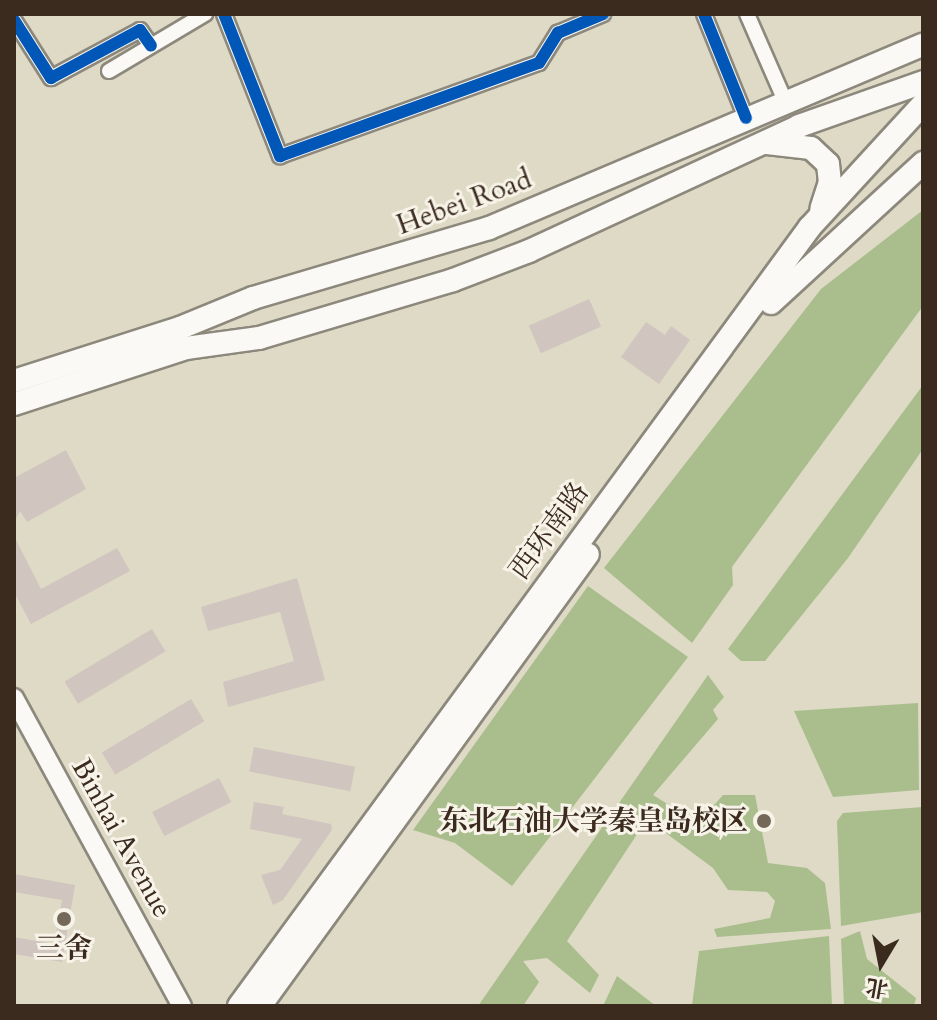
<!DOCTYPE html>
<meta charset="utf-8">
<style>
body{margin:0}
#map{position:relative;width:937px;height:1020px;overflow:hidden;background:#dedac6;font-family:Cardo,"Noto Serif SC",serif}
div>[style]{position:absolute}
.forest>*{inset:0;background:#aabe8d}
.building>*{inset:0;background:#d1c5bf;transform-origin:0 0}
.roads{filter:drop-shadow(2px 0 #8d887c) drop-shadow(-2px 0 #8d887c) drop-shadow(0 2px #8d887c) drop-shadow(0 -2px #8d887c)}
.minor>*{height:14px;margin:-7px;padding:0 7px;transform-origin:7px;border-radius:7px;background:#faf9f6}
.major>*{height:18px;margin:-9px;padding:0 9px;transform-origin:9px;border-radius:9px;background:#faf9f6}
.highway>*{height:22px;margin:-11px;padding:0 11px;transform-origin:11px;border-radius:11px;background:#faf9f6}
.cycleway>*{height:12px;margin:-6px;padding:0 6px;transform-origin:6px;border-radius:6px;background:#0057b8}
.dots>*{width:22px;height:22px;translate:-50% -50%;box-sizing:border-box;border:4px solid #f7f3e8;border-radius:50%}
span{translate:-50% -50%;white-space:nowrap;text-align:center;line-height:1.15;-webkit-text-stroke:6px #f7f3e8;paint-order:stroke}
.street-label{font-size:28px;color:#3b2a1e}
.poi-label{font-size:28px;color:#3b2a1e;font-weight:700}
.right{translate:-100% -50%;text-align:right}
.frame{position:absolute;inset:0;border:16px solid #3b2a1e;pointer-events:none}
.north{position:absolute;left:841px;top:924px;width:80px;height:80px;-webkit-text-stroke:6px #f7f3e8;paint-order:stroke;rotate:190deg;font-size:22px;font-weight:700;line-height:32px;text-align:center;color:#3b2a1e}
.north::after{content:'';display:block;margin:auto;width:28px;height:36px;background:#3b2a1e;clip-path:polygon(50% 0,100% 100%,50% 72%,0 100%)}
</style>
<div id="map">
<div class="forest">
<i style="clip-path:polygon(923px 210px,923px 306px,732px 567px,733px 585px,692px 643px,604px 568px,821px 289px)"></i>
<i style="clip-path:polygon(923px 385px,923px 449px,848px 558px,765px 661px,741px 661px,728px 649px)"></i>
<i style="clip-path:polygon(588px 586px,688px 657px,512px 886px,455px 843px,413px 830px)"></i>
<i style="clip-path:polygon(708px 675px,724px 697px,713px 710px,718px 719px,653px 795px,698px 823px,723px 795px,755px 795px,768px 863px,807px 868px,825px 883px,831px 929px,717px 937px,714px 929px,770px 918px,775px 901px,767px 892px,728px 890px,713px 868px,647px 819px,567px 941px,599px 975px,590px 993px,547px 958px,523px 961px,539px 982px,523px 1006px,478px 1006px)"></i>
<i style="clip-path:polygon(918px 703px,919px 790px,833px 797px,794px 711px)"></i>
<i style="clip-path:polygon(923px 807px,923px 912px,841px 926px,837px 821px,843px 813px)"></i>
<i style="clip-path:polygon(860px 931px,867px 959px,916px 998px,914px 1006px,844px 1006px,841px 939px)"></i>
<i style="clip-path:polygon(829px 936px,832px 1006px,692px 1006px,699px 951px)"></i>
<i style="clip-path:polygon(617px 976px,656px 1006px,603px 1006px)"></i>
</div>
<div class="building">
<i style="left:589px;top:299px;width:30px;height:66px;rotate:66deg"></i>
<i style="clip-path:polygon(646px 322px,665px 335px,671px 326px,690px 340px,659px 384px,621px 357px)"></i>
<i style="clip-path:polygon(66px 450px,86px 489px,27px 522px,20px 511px,14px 523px,14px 478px)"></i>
<i style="clip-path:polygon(14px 536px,41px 589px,117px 548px,130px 571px,31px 624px,14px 592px)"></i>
<i style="clip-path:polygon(297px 578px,325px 680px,228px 707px,223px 682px,294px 661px,280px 612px,208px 631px,201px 607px)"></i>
<i style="left:152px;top:629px;width:26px;height:102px;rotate:59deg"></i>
<i style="left:191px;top:699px;width:26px;height:104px;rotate:59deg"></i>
<i style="left:254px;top:747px;width:103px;height:25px;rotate:11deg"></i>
<i style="left:219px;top:778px;width:27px;height:75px;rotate:63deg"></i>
<i style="clip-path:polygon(254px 802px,284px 807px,282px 814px,331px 824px,332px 830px,283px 900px,273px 905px,261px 875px,280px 870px,302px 839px,250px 829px)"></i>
<i style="clip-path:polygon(14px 874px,75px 885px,62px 962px,14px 954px,14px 937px,54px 944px,62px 900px,14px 892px)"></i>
</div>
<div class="roads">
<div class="minor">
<i style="left:224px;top:14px;width:153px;rotate:68.5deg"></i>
<i style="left:280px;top:156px;width:275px;rotate:-19.8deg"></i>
<i style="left:539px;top:63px;width:36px;rotate:-58deg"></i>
<i style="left:558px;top:33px;width:49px;rotate:-22.9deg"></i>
<i style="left:704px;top:14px;width:112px;rotate:68deg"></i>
<i style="left:747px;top:14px;width:95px;rotate:66.4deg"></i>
<i style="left:14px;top:20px;width:69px;rotate:57.5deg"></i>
<i style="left:51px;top:78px;width:101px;rotate:-28.3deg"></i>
<i style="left:140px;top:30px;width:19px;rotate:55deg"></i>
<i style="left:109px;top:71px;width:112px;rotate:-30.7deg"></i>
</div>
<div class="major">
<i style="left:14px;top:698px;width:351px;rotate:61.4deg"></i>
</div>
<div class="highway">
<i style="left:767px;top:143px;width:44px;rotate:6.5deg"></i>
<i style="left:811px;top:148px;width:23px;rotate:43deg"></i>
<i style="left:828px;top:164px;width:18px;rotate:84deg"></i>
<i style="left:830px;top:182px;width:28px;rotate:108deg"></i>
<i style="left:771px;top:303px;width:207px;rotate:-42.6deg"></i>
<i style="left:14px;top:381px;width:174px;rotate:-17.7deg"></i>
<i style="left:180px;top:328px;width:79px;rotate:-22.3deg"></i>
<i style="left:253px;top:298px;width:246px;rotate:-16.5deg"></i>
<i style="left:489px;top:228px;width:471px;rotate:-22.9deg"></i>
<i style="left:14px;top:404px;width:181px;rotate:-18deg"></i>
<i style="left:186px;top:348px;width:74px;rotate:-7.8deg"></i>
<i style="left:259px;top:338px;width:202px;rotate:-16.6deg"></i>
<i style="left:453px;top:280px;width:81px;rotate:-20.9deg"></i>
<i style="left:529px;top:251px;width:298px;rotate:-24.8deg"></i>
<i style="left:799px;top:126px;width:132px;rotate:-19.5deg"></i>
<i style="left:239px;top:1006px;width:966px;rotate:-53.76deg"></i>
<i style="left:810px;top:227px;width:167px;rotate:-47.4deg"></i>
<i style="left:260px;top:1006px;width:558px;rotate:-54.03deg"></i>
</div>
</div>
<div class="cycleway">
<i style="left:224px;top:14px;width:153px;rotate:68.5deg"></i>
<i style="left:280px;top:156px;width:275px;rotate:-19.8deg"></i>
<i style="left:539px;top:63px;width:36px;rotate:-58deg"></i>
<i style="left:558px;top:33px;width:49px;rotate:-22.9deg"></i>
<i style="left:704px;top:14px;width:112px;rotate:68deg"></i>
<i style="left:14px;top:20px;width:69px;rotate:57.5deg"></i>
<i style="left:51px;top:78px;width:101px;rotate:-28.3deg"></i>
<i style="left:140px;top:30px;width:19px;rotate:55deg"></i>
</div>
<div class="dots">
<i style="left:764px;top:821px;background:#746859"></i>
<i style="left:64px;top:919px;background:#746859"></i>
</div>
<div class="street-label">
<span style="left:464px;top:202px;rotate:-20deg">Hebei Road</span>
<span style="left:549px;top:531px;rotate:-54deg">西环南路</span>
<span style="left:122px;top:838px;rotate:61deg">Binhai Avenue</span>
</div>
<div class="poi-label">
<span class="right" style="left:748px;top:821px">东北石油大学秦皇岛校区</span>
<span style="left:64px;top:948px">三舍</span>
</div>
<div class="frame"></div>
<div class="north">北</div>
</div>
